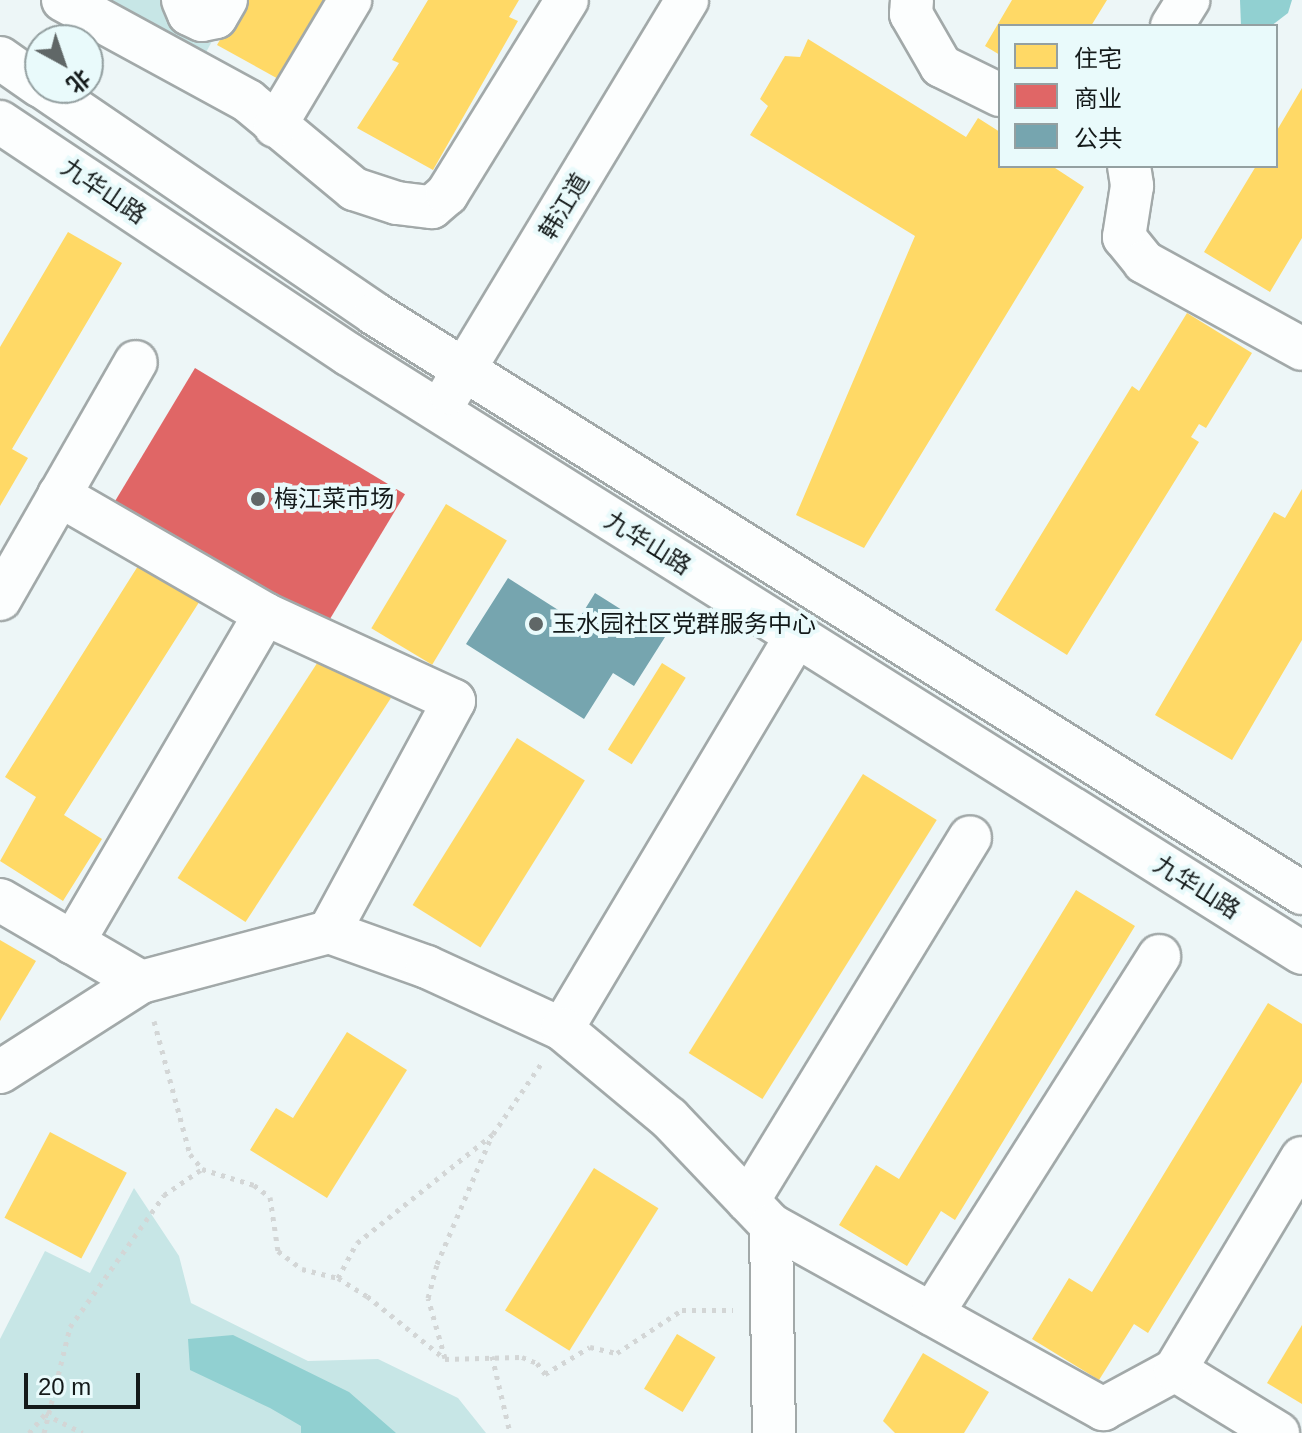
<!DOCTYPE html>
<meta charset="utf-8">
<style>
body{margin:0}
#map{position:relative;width:1302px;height:1433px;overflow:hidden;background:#edf6f7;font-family:Helvetica,"Noto Sans SC",sans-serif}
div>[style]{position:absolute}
.green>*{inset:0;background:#c7e6e6}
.water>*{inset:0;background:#91d0d1}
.homes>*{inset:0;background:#ffd966;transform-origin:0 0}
.shops>*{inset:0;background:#e06666;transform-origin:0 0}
.public>*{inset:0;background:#76a5af}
.path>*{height:5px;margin-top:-2.5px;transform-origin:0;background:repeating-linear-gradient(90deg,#d3d6d6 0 4px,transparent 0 10px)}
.roads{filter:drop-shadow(2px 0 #a2a9a9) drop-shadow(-2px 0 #a2a9a9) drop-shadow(0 2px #a2a9a9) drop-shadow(0 -2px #a2a9a9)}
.minor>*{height:42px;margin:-21px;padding:0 21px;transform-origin:21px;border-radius:21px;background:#fcfefe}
.dots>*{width:22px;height:22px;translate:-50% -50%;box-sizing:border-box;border:4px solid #e9fafb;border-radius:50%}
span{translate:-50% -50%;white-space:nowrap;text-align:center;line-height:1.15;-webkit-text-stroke:8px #e9fafb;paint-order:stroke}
.street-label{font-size:24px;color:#141a1a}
.poi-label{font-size:24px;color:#141a1a}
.left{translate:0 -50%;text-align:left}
.legend{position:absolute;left:998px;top:24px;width:280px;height:144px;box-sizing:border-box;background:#e9fafb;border:2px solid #94a0a1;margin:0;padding:10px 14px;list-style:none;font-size:24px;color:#141a1a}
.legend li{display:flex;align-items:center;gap:16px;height:40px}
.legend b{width:40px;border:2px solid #94a0a1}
.north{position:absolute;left:24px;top:24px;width:80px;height:80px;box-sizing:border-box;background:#e9fafb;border:2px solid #94a0a1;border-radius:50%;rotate:140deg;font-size:22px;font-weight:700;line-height:32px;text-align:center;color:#141a1a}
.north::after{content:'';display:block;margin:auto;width:28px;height:36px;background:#606767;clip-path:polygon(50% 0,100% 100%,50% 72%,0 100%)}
.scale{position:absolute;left:24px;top:1373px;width:116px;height:36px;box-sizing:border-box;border:4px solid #141a1a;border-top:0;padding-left:10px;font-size:24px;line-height:28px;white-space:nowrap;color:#141a1a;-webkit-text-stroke:6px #e9fafb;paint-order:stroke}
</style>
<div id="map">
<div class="green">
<i style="clip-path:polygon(105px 0,234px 0,203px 58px)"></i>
<i style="clip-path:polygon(134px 1188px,179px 1256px,191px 1303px,308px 1361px,378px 1359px,458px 1398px,486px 1433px,0 1433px,0 1339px,45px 1251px,90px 1273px)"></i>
</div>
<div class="water">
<i style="clip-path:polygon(1240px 0,1292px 0,1288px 13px,1271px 26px,1241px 26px)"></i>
<i style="clip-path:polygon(233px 1335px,349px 1392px,396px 1433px,301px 1433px,301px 1426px,270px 1408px,190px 1370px,188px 1339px)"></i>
</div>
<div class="homes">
<i style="clip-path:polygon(243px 0,340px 0,291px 86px,217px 45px)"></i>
<i style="clip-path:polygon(428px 0,519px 0,509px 17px,518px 21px,433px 170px,357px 128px,399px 63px,392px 60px)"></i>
<i style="clip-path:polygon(1012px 0,1107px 0,1091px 26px,1000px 26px,1000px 55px,985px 46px)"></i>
<i style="clip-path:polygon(808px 39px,966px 137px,978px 118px,1000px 132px,1000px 166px,1052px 166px,1084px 187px,864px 548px,796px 515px,915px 236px,750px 135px,768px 106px,760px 99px,785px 56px,800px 57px)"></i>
<i style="clip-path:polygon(1302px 88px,1302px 238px,1270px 292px,1204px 252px,1256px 166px,1276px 166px,1276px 132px)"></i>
<i style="clip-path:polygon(68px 232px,122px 263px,12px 449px,28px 458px,0 506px,0 347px)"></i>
<i style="clip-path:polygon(1187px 313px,1252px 353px,1206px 428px,1199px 424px,1191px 437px,1199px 442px,1067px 655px,995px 610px,1132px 386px,1139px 391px)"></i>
<i style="clip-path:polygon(1302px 489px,1302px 640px,1232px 760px,1155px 715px,1274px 512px,1285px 518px)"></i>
<i style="left:446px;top:504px;width:71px;height:145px;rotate:31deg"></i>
<i style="clip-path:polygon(143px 558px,203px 596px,64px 815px,102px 839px,63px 901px,0 861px,36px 797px,5px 777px)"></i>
<i style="left:323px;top:654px;width:81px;height:267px;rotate:33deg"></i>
<i style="left:662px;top:663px;width:28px;height:102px;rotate:32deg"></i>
<i style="left:517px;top:738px;width:80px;height:197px;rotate:32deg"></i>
<i style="left:863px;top:774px;width:87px;height:329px;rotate:32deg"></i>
<i style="clip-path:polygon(1076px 890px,1135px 926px,955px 1220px,941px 1211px,907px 1266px,839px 1225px,876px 1165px,899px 1179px)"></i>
<i style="clip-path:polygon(0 940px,36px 961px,0 1021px)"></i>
<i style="clip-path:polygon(1268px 1003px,1302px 1024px,1302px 1082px,1148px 1333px,1134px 1324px,1099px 1380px,1032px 1339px,1069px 1278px,1092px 1292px)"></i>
<i style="clip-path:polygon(347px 1032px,407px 1070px,327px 1198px,250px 1150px,276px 1108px,293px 1118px)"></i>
<i style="left:50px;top:1132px;width:87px;height:97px;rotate:28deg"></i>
<i style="left:594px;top:1168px;width:76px;height:168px;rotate:32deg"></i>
<i style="clip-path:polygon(1302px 1325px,1302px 1404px,1267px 1383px)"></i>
<i style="left:677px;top:1334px;width:45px;height:64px;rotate:31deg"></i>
<i style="clip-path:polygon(923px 1353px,989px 1392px,964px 1433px,895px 1433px,883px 1421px)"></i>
</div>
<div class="shops">
<i style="left:195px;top:368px;width:245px;height:158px;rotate:31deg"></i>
</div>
<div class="public">
<i style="clip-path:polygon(508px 578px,577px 622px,595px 593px,665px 637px,634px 686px,613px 673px,584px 719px,466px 644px)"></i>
</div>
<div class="path">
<i style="left:154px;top:1021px;width:138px;rotate:74.9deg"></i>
<i style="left:190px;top:1154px;width:19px;rotate:51deg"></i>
<i style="left:202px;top:1169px;width:54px;rotate:17.1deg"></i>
<i style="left:254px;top:1185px;width:20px;rotate:37deg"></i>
<i style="left:270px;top:1197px;width:55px;rotate:81.6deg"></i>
<i style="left:278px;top:1251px;width:30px;rotate:37deg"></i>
<i style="left:302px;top:1269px;width:37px;rotate:14deg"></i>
<i style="left:338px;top:1278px;width:34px;rotate:32deg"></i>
<i style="left:367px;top:1296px;width:100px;rotate:38.9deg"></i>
<i style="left:445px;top:1359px;width:77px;rotate:-1.5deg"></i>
<i style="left:522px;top:1357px;width:16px;rotate:22deg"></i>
<i style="left:537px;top:1363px;width:14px;rotate:54deg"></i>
<i style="left:545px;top:1374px;width:52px;rotate:-31deg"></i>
<i style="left:590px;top:1347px;width:28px;rotate:13deg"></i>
<i style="left:617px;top:1353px;width:78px;rotate:-33.5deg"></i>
<i style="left:682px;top:1310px;width:51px"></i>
<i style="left:338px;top:1278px;width:40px;rotate:-62deg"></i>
<i style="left:357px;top:1243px;width:174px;rotate:-38.7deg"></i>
<i style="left:493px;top:1134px;width:85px;rotate:-55.6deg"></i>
<i style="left:492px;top:1356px;width:79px;rotate:76.8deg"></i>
<i style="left:445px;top:1358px;width:62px;rotate:-105.8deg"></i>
<i style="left:428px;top:1298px;width:35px;rotate:-75deg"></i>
<i style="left:437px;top:1264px;width:140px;rotate:-66.9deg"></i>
<i style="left:29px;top:1433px;width:25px;rotate:-50deg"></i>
<i style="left:45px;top:1414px;width:42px;rotate:26.6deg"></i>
<i style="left:44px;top:1433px;width:109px;rotate:-76.2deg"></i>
<i style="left:70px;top:1327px;width:162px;rotate:-54.5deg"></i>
<i style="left:164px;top:1195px;width:46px;rotate:-34.4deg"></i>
</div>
<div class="roads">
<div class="minor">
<i style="left:63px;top:0;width:211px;rotate:28.6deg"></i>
<i style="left:248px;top:101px;width:138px;rotate:39.7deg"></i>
<i style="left:354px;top:189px;width:45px;rotate:18deg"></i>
<i style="left:397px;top:203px;width:35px;rotate:7deg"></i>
<i style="left:432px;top:207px;width:20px;rotate:-41deg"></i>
<i style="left:447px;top:194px;width:228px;rotate:-58.3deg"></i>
<i style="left:183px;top:0;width:15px;rotate:67deg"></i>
<i style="left:189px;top:14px;width:14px;rotate:25deg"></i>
<i style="left:202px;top:20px;width:14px;rotate:-12deg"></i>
<i style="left:216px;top:17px;width:20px;rotate:-60deg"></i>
<i style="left:912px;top:0;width:14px;rotate:94deg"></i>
<i style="left:911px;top:14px;width:60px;rotate:60deg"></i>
<i style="left:941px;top:66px;width:66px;rotate:26.2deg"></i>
<i style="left:1172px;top:26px;width:31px;rotate:-58deg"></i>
<i style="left:0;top:58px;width:49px;rotate:35deg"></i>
<i style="left:44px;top:88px;width:401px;rotate:34.3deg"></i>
<i style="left:375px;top:314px;width:1093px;rotate:31.99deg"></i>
<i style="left:0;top:122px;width:418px;rotate:33.7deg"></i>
<i style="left:348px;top:354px;width:1126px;rotate:32.12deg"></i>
<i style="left:275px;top:126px;width:147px;rotate:-59.2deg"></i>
<i style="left:1129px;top:166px;width:20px;rotate:81deg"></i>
<i style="left:1132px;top:186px;width:52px;rotate:98.9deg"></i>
<i style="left:1124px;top:237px;width:32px;rotate:51deg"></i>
<i style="left:1144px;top:262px;width:180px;rotate:28.8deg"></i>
<i style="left:450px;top:393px;width:459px;rotate:-58.9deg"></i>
<i style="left:59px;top:495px;width:238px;rotate:30deg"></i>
<i style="left:265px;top:614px;width:381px;rotate:120.3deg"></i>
<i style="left:0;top:599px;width:273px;rotate:-60.2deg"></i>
<i style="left:265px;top:614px;width:208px;rotate:24.7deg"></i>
<i style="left:454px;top:701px;width:263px;rotate:118.4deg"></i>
<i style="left:0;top:900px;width:163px;rotate:30.2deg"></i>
<i style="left:562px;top:1029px;width:457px;rotate:-59.2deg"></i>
<i style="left:0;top:1072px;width:167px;rotate:-32.6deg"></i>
<i style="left:141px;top:982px;width:195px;rotate:-14.9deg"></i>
<i style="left:329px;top:932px;width:104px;rotate:19.7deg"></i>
<i style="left:427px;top:967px;width:149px;rotate:24.7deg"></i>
<i style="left:562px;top:1029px;width:139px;rotate:39.8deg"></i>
<i style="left:669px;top:1118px;width:148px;rotate:46.4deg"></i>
<i style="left:771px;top:1225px;width:380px;rotate:29deg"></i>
<i style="left:1103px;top:1409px;width:82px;rotate:-28.4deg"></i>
<i style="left:1175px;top:1370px;width:121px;rotate:31.5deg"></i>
<i style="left:748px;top:1201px;width:426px;rotate:-58.6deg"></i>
<i style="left:771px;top:1225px;width:208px;rotate:89.2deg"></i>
<i style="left:932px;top:1314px;width:424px;rotate:-57.6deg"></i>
<i style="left:1175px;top:1370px;width:247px;rotate:-59.1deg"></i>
</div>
</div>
<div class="dots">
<i style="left:258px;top:499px;background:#606767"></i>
<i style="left:536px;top:624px;background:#606767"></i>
</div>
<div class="street-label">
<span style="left:104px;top:191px;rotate:34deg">九华山路</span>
<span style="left:564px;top:206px;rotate:-59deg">韩江道</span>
<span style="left:648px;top:543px;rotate:32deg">九华山路</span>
<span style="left:1197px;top:887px;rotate:32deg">九华山路</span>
</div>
<div class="poi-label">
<span class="left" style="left:274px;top:499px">梅江菜市场</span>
<span class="left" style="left:552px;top:624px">玉水园社区党群服务中心</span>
</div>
<ul class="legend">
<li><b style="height:22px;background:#ffd966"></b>住宅</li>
<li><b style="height:22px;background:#e06666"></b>商业</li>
<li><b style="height:22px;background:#76a5af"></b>公共</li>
</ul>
<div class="north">北</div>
<div class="scale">20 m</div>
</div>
